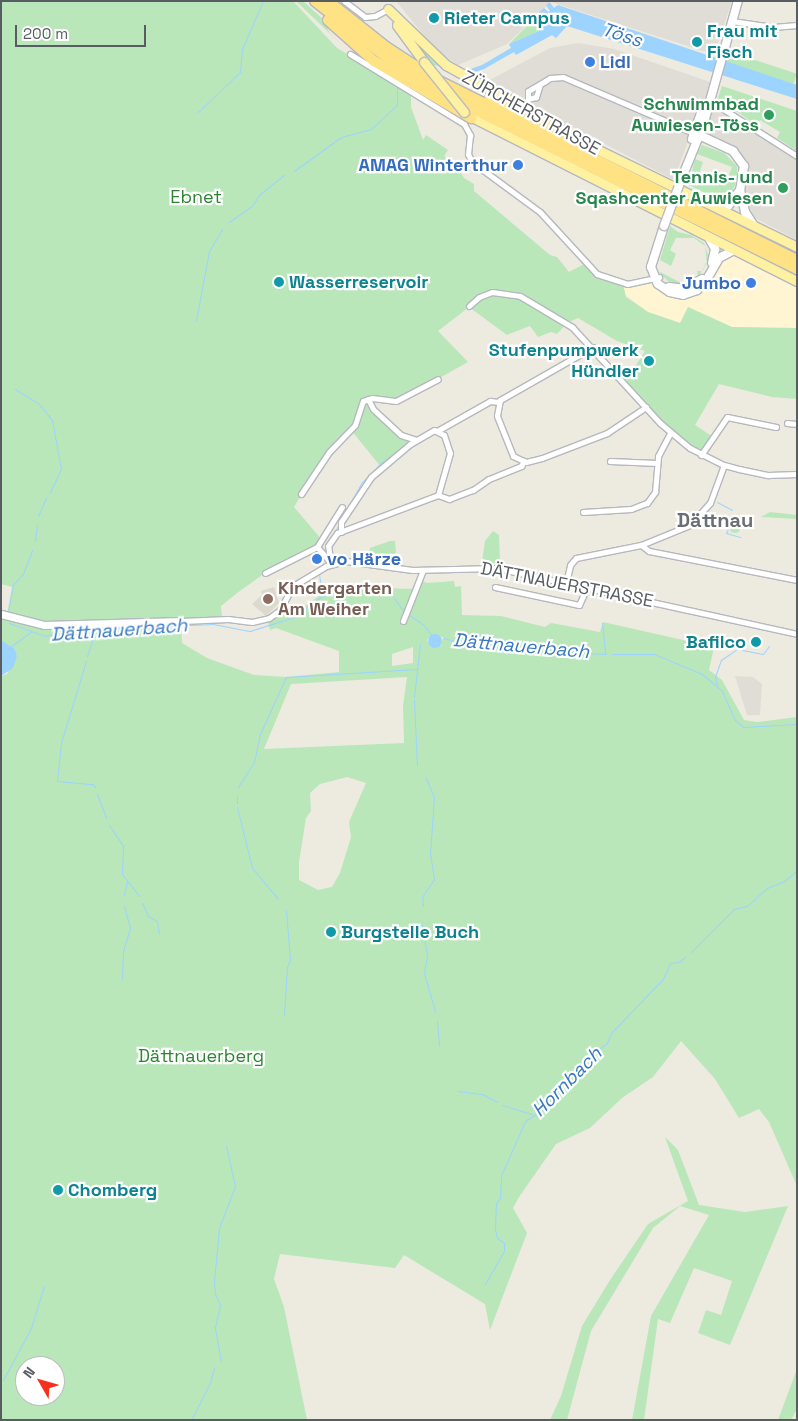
<!DOCTYPE html>
<meta charset="utf-8">
<style>
body{margin:0}
#map{position:relative;width:798px;height:1421px;overflow:hidden;background:#edeadf;font-family:"Space Grotesk",sans-serif}
div>[style]{position:absolute}
.commercial>*{inset:0;background:#fff5d2}
.industrial>*{inset:0;background:#e0ddd7}
.education>*{inset:0;background:#dcd9ce}
.green>*{inset:0;background:#b9e7ba;transform-origin:0 0}
.round{border-radius:50%}
.water>*{inset:0;background:#9dd3ff}
.stream>*{height:1px;margin:-0.5px;padding:0 0.5px;transform-origin:0.5px;border-radius:0.5px;background:#9dd3ff}
.canal>*{height:4.5px;margin:-2.25px;padding:0 2.25px;transform-origin:2.25px;border-radius:2.25px;background:#9dd3ff}
.roads{filter:drop-shadow(1px 0 #b5b8be) drop-shadow(-1px 0 #b5b8be) drop-shadow(0 1px #b5b8be) drop-shadow(0 -1px #b5b8be)}
.minor>*{height:5px;margin:-2.5px;padding:0 2.5px;transform-origin:2.5px;border-radius:2.5px;background:#fff}
.tertiary>*{height:7px;margin:-3.5px;padding:0 3.5px;transform-origin:3.5px;border-radius:3.5px;background:#fff}
.secondary>*{height:8px;margin:-4px;padding:0 4px;transform-origin:4px;border-radius:4px;background:#fff}
.primary>*{height:9px;margin:-4.5px;padding:0 4.5px;transform-origin:4.5px;border-radius:4.5px;background:#fff1a2}
.motorway>*{height:10px;margin:-5px;padding:0 5px;transform-origin:5px;border-radius:5px;background:#ffe284}
.bridges{filter:drop-shadow(1px 0 #b8bcc3) drop-shadow(-1px 0 #b8bcc3) drop-shadow(0 1px #b8bcc3) drop-shadow(0 -1px #b8bcc3)}
.secondary-bridge>*{height:8px;margin:-4px;padding:0 4px;transform-origin:4px;border-radius:4px;background:#fff}
.primary-bridge>*{height:9px;margin:-4.5px;padding:0 4.5px;transform-origin:4.5px;border-radius:4.5px;background:#fff1a2}
.dots>*{width:14px;height:14px;translate:-50% -50%;box-sizing:border-box;border:2px solid #fff;border-radius:50%}
span{translate:-50% -50%;white-space:nowrap;text-align:center;line-height:1.15;-webkit-text-stroke:4.5px #fff;paint-order:stroke}
.culture-label{font-size:18px;color:#0d838f;font-weight:700}
.left{translate:0 -50%;text-align:left}
.right{translate:-100% -50%;text-align:right}
.shop-label{font-size:18px;color:#366cbe;font-weight:700}
.leisure-label{font-size:18px;color:#27864d;font-weight:700}
.street-label{font-size:18px;color:#585d62}
.park-label{font-size:18px;color:#2e8433}
.education-label{font-size:18px;color:#785e54;font-weight:700}
.water-label{font-size:19px;color:#3678c1;font-style:italic}
.quarter-label{font-size:20px;color:#696f74;font-weight:700}
.frame{position:absolute;inset:0;border:2px solid #585d62;pointer-events:none}
.north{position:absolute;left:15px;top:1356px;width:50px;height:50px;box-sizing:border-box;background:#fff;border:1px solid #bcbec0;border-radius:50%;rotate:308deg;font-size:14px;font-weight:700;line-height:20px;text-align:center;color:#585d62}
.north::after{content:'';display:block;margin:auto;width:18px;height:22px;background:#f5311e;clip-path:polygon(50% 0,100% 100%,50% 72%,0 100%)}
.scale{position:absolute;left:15px;top:25px;width:131px;height:22px;box-sizing:border-box;border:2px solid #585d62;border-top:0;padding-left:6px;font-size:15px;line-height:18px;white-space:nowrap;color:#585d62;-webkit-text-stroke:4px #fff;paint-order:stroke}
</style>
<div id="map">
<div class="commercial">
<i style="clip-path:polygon(723px 245px,797px 281px,797px 328px,732px 327px,688px 307px,681px 323px,648px 312px,624px 294px,623px 284px,655px 279px,658px 284px,691px 293px,714px 267px)"></i>
</div>
<div class="industrial">
<i style="clip-path:polygon(396px 1px,732px 1px,716px 49px,709px 53px,551px 2px,507px 44px,458px 65px,435px 49px)"></i>
<i style="clip-path:polygon(578px 43px,614px 49px,713px 83px,708px 100px,797px 156px,797px 240px,755px 218px,743px 198px,742px 160px,699px 135px,691px 142px,688px 141px,674px 180px,486px 82px,550px 48px)"></i>
<i style="clip-path:polygon(735px 676px,753px 677px,762px 684px,760px 715px,747px 715px)"></i>
</div>
<div class="education">
<i style="clip-path:polygon(274px 587px,279px 603px,266px 616px,252px 604px,262px 595px,261px 591px)"></i>
</div>
<div class="green">
<i style="clip-path:polygon(evenodd,1px 1px,293px 1px,337px 48px,411px 92px,411px 107px,423px 140px,426px 135px,448px 150px,444px 156px,454px 162px,464px 178px,474px 184px,474px 191px,550px 255px,557px 257px,569px 272px,586px 263px,603px 278px,623px 284px,626px 297px,648px 312px,680px 323px,688px 307px,732px 327px,797px 328px,797px 399px,772px 397px,719px 384px,695px 425px,713px 437px,701px 455px,673px 436px,621px 379px,636px 365px,645px 351px,617px 341px,578px 318px,567px 323px,557px 334px,551px 332px,538px 337px,530px 326px,507px 335px,469px 307px,438px 331px,468px 362px,400px 400px,369px 399px,401px 435px,416px 440px,381px 467px,351px 430px,313px 475px,294px 507px,322px 540px,319px 546px,265px 573px,237px 593px,221px 606px,222px 619px,181px 621px,182px 643px,207px 658px,254px 675px,286px 677px,339px 672px,339px 651px,276px 628px,270px 630px,267px 619px,279px 612px,291px 616px,323px 593px,341px 587px,414px 589px,419px 579px,427px 583px,454px 581px,455px 587px,461px 586px,462px 615px,501px 616px,545px 627px,551px 623px,600px 632px,603px 622px,714px 647px,709px 670px,722px 680px,744px 720px,757px 722px,797px 717px,797px 1186px,769px 1122px,759px 1109px,739px 1118px,715px 1079px,681px 1041px,653px 1077px,622px 1098px,590px 1128px,556px 1144px,519px 1197px,513px 1208px,527px 1233px,490px 1330px,485px 1304px,404px 1255px,395px 1268px,280px 1254px,274px 1279px,284px 1307px,307px 1420px,1px 1420px,1px 676px,7px 674px,17px 656px,15px 649px,1px 640px,1px 614px,7px 615px,12px 587px,1px 584px,1px 1px,430px 636px,443px 637px,441px 646px,429px 644px,427px 640px,430px 636px,1px 1px,413px 647px,413px 663px,392px 666px,392px 654px,413px 647px,1px 1px,407px 677px,403px 706px,404px 743px,264px 749px,291px 684px,407px 677px,1px 1px,347px 777px,366px 783px,349px 822px,351px 837px,340px 873px,332px 887px,318px 890px,299px 880px,299px 862px,306px 818px,311px 811px,310px 793px,320px 784px,347px 777px,1px 1px,25px 1366px,55px 1366px,55px 1396px,25px 1396px,25px 1366px)"></i>
<i style="clip-path:polygon(296px 1px,303px 1px,325px 21px,329px 32px,344px 47px)"></i>
<i style="clip-path:polygon(535px 18px,541px 29px,539px 31px,509px 44px)"></i>
<i style="clip-path:polygon(405px 29px,422px 48px,443px 66px,431px 65px)"></i>
<i style="left:718px;top:48px;width:83px;height:11px;rotate:18deg"></i>
<i style="clip-path:polygon(722px 86px,797px 111px,797px 151px,777px 138px,780px 132px,760px 120px,756px 125px,718px 98px)"></i>
<i style="clip-path:polygon(702px 145px,724px 153px,737px 166px,737px 181px,726px 203px,689px 185px,695px 159px,703px 162px,698px 177px,725px 186px,732px 167px,697px 154px)"></i>
<i style="clip-path:polygon(670px 226px,678px 232px,691px 235px,704px 243px,709px 258px,700px 274px,698px 276px,697px 271px,702px 271px,707px 263px,705px 246px,694px 238px,676px 238px,670px 250px,676px 254px,671px 266px,660px 260px)"></i>
<i style="clip-path:polygon(659px 272px,660px 272px,687px 286px,670px 283px)"></i>
<i style="clip-path:polygon(770px 512px,797px 515px,797px 519px,761px 517px)"></i>
<i class="round" style="left:729px;top:521px;width:12px;height:12px"></i>
<i style="clip-path:polygon(493px 531px,499px 535px,500px 564px,482px 562px,485px 541px)"></i>
<i style="clip-path:polygon(390px 541px,395px 541px,396px 553px,380px 558px,370px 555px,370px 548px)"></i>
<i style="clip-path:polygon(665px 1137px,678px 1150px,699px 1205px,745px 1212px,788px 1206px,730px 1345px,698px 1333px,706px 1310px,721px 1315px,732px 1281px,694px 1268px,670px 1323px,658px 1319px,644px 1420px,632px 1420px,651px 1316px,709px 1215px,680px 1206px,653px 1228px,591px 1331px,567px 1420px,550px 1420px,561px 1396px,582px 1326px,610px 1280px,648px 1224px,688px 1201px)"></i>
<i style="clip-path:polygon(797px 1369px,797px 1409px,791px 1420px,778px 1420px)"></i>
</div>
<div class="water">
<i style="clip-path:polygon(558px 5px,797px 85px,797px 99px,567px 26px,556px 38px,552px 35px,516px 55px,514px 52px,484px 69px,456px 78px,456px 74px,482px 65px,511px 48px,509px 44px,539px 31px,541px 29px,533px 18px,544px 8px,548px 12px)"></i>
<i class="round" style="left:428px;top:634px;width:14px;height:14px"></i>
<i style="clip-path:polygon(1px 640px,15px 649px,17px 656px,13px 668px,1px 676px)"></i>
</div>
<div class="stream">
<i style="left:198px;top:112px;width:58px;rotate:-43.6deg"></i>
<i style="left:240px;top:72px;width:23px;rotate:-85deg"></i>
<i style="left:242px;top:49px;width:52px;rotate:-66.4deg"></i>
<i style="left:294px;top:171px;width:58px;rotate:-35.9deg"></i>
<i style="left:341px;top:137px;width:31px;rotate:-15deg"></i>
<i style="left:371px;top:129px;width:35px;rotate:-43deg"></i>
<i style="left:397px;top:105px;width:17px;rotate:-90deg"></i>
<i style="left:229px;top:222px;width:28px;rotate:-35deg"></i>
<i style="left:252px;top:206px;width:13px;rotate:-58deg"></i>
<i style="left:259px;top:195px;width:32px;rotate:-39deg"></i>
<i style="left:196px;top:321px;width:71px;rotate:-79.5deg"></i>
<i style="left:209px;top:251px;width:26px;rotate:-59deg"></i>
<i style="left:15px;top:389px;width:28px;rotate:32deg"></i>
<i style="left:39px;top:404px;width:21px;rotate:51deg"></i>
<i style="left:52px;top:420px;width:50px;rotate:79.6deg"></i>
<i style="left:61px;top:469px;width:26px;rotate:115deg"></i>
<i style="left:717px;top:502px;width:17px;rotate:28deg"></i>
<i style="left:38px;top:516px;width:20px;rotate:-66deg"></i>
<i style="left:733px;top:516px;width:18px;rotate:112deg"></i>
<i style="left:726px;top:533px;width:15px;rotate:16deg"></i>
<i style="left:35px;top:541px;width:17px;rotate:-83deg"></i>
<i style="left:324px;top:551px;width:79px;rotate:-61.2deg"></i>
<i style="left:362px;top:482px;width:27px;rotate:-45deg"></i>
<i style="left:381px;top:463px;width:22px;rotate:-36deg"></i>
<i style="left:319px;top:574px;width:22px;rotate:82deg"></i>
<i style="left:8px;top:611px;width:26px;rotate:-79deg"></i>
<i style="left:13px;top:585px;width:15px;rotate:-48deg"></i>
<i style="left:23px;top:574px;width:26px;rotate:-69deg"></i>
<i style="left:408px;top:614px;width:19px;rotate:35deg"></i>
<i style="left:424px;top:625px;width:14px;rotate:54deg"></i>
<i style="left:9px;top:623px;width:37px;rotate:20deg"></i>
<i style="left:44px;top:636px;width:36px;rotate:-9deg"></i>
<i style="left:80px;top:630px;width:133px;rotate:-2.6deg"></i>
<i style="left:213px;top:624px;width:38px;rotate:11deg"></i>
<i style="left:250px;top:631px;width:46px;rotate:-17.7deg"></i>
<i style="left:294px;top:617px;width:35px;rotate:-37deg"></i>
<i style="left:322px;top:596px;width:28px;rotate:-15deg"></i>
<i style="left:349px;top:589px;width:42px;rotate:6.8deg"></i>
<i style="left:391px;top:594px;width:22px;rotate:54deg"></i>
<i style="left:602px;top:623px;width:31px;rotate:84deg"></i>
<i style="left:444px;top:638px;width:20px;rotate:18deg"></i>
<i style="left:463px;top:644px;width:50px;rotate:5.7deg"></i>
<i style="left:10px;top:647px;width:26px;rotate:-36deg"></i>
<i style="left:522px;top:650px;width:84px;rotate:2.7deg"></i>
<i style="left:742px;top:650px;width:21px;rotate:11deg"></i>
<i style="left:763px;top:654px;width:10px;rotate:-53deg"></i>
<i style="left:612px;top:654px;width:42px"></i>
<i style="left:654px;top:654px;width:52px;rotate:22.6deg"></i>
<i style="left:702px;top:674px;width:26px;rotate:40deg"></i>
<i style="left:722px;top:691px;width:32px;rotate:66deg"></i>
<i style="left:735px;top:720px;width:11px;rotate:41deg"></i>
<i style="left:743px;top:727px;width:54px;rotate:-3.2deg"></i>
<i style="left:87px;top:656px;width:28px;rotate:-71deg"></i>
<i style="left:86px;top:661px;width:86px;rotate:107deg"></i>
<i style="left:61px;top:743px;width:38px;rotate:96deg"></i>
<i style="left:57px;top:781px;width:36px;rotate:5deg"></i>
<i style="left:93px;top:784px;width:4px;rotate:56deg"></i>
<i style="left:717px;top:685px;width:8px;rotate:-104deg"></i>
<i style="left:715px;top:677px;width:18px;rotate:-71deg"></i>
<i style="left:721px;top:660px;width:18px;rotate:-34deg"></i>
<i style="left:414px;top:697px;width:53px;rotate:-83.5deg"></i>
<i style="left:414px;top:700px;width:65px;rotate:87.4deg"></i>
<i style="left:238px;top:787px;width:30px;rotate:-57deg"></i>
<i style="left:254px;top:762px;width:29px;rotate:-78deg"></i>
<i style="left:260px;top:734px;width:63px;rotate:-65.5deg"></i>
<i style="left:286px;top:677px;width:131px;rotate:-3.5deg"></i>
<i style="left:97px;top:794px;width:26px;rotate:69deg"></i>
<i style="left:237px;top:796px;width:7px;rotate:90deg"></i>
<i style="left:237px;top:807px;width:63px;rotate:76.2deg"></i>
<i style="left:252px;top:868px;width:40px;rotate:50deg"></i>
<i style="left:109px;top:825px;width:25px;rotate:56deg"></i>
<i style="left:123px;top:846px;width:28px;rotate:92deg"></i>
<i style="left:122px;top:874px;width:28px;rotate:52deg"></i>
<i style="left:124px;top:895px;width:14px;rotate:-78deg"></i>
<i style="left:142px;top:903px;width:14px;rotate:65deg"></i>
<i style="left:148px;top:916px;width:10px;rotate:29deg"></i>
<i style="left:157px;top:921px;width:13px;rotate:81deg"></i>
<i style="left:423px;top:906px;width:9px;rotate:-96deg"></i>
<i style="left:422px;top:897px;width:22px;rotate:-56deg"></i>
<i style="left:434px;top:879px;width:24px;rotate:-99deg"></i>
<i style="left:430px;top:855px;width:58px;rotate:-86.1deg"></i>
<i style="left:434px;top:797px;width:21px;rotate:-113deg"></i>
<i style="left:422px;top:924px;width:32px;rotate:81deg"></i>
<i style="left:427px;top:956px;width:17px;rotate:100deg"></i>
<i style="left:424px;top:973px;width:40px;rotate:74deg"></i>
<i style="left:691px;top:952px;width:61px;rotate:-45deg"></i>
<i style="left:734px;top:909px;width:13px;rotate:-13deg"></i>
<i style="left:747px;top:906px;width:27px;rotate:-42deg"></i>
<i style="left:767px;top:888px;width:18px;rotate:-22deg"></i>
<i style="left:784px;top:881px;width:16px;rotate:-38deg"></i>
<i style="left:122px;top:979px;width:28px;rotate:-88deg"></i>
<i style="left:123px;top:951px;width:24px;rotate:-73deg"></i>
<i style="left:130px;top:928px;width:23px;rotate:-105deg"></i>
<i style="left:284px;top:1015px;width:48px;rotate:-86.4deg"></i>
<i style="left:287px;top:967px;width:8px;rotate:-67deg"></i>
<i style="left:290px;top:960px;width:50px;rotate:-94.6deg"></i>
<i style="left:437px;top:1021px;width:25px;rotate:85deg"></i>
<i style="left:457px;top:1091px;width:25px;rotate:7deg"></i>
<i style="left:482px;top:1094px;width:17px;rotate:28deg"></i>
<i style="left:502px;top:1105px;width:31px;rotate:17deg"></i>
<i style="left:485px;top:1284px;width:38px;rotate:-60deg"></i>
<i style="left:504px;top:1251px;width:8px;rotate:-90deg"></i>
<i style="left:504px;top:1243px;width:9px;rotate:-144deg"></i>
<i style="left:497px;top:1238px;width:9px;rotate:-103deg"></i>
<i style="left:495px;top:1229px;width:26px;rotate:-88deg"></i>
<i style="left:496px;top:1203px;width:6px;rotate:-51deg"></i>
<i style="left:500px;top:1198px;width:22px;rotate:-87deg"></i>
<i style="left:501px;top:1176px;width:60px;rotate:-66.4deg"></i>
<i style="left:525px;top:1121px;width:26px;rotate:-32deg"></i>
<i style="left:547px;top:1107px;width:37px;rotate:-56deg"></i>
<i style="left:568px;top:1076px;width:9px"></i>
<i style="left:577px;top:1076px;width:23px;rotate:-61deg"></i>
<i style="left:588px;top:1056px;width:23px;rotate:-34deg"></i>
<i style="left:607px;top:1043px;width:11px;rotate:-68deg"></i>
<i style="left:611px;top:1033px;width:75px;rotate:-46.1deg"></i>
<i style="left:663px;top:979px;width:17px;rotate:-66deg"></i>
<i style="left:670px;top:963px;width:9px;rotate:-6deg"></i>
<i style="left:679px;top:962px;width:8px;rotate:-40deg"></i>
<i style="left:221px;top:1362px;width:36px;rotate:-100deg"></i>
<i style="left:215px;top:1327px;width:23px;rotate:-77deg"></i>
<i style="left:220px;top:1305px;width:12px;rotate:-114deg"></i>
<i style="left:215px;top:1294px;width:13px;rotate:-94deg"></i>
<i style="left:214px;top:1281px;width:53px;rotate:-84.6deg"></i>
<i style="left:219px;top:1228px;width:45px;rotate:-69.1deg"></i>
<i style="left:235px;top:1186px;width:41px;rotate:-102.7deg"></i>
<i style="left:3px;top:1380px;width:59px;rotate:-61.7deg"></i>
<i style="left:31px;top:1328px;width:44px;rotate:-72.8deg"></i>
<i style="left:191px;top:1420px;width:42px;rotate:-62.8deg"></i>
<i style="left:210px;top:1383px;width:16px;rotate:-75deg"></i>
</div>
<div class="canal">
<i style="left:549px;top:5px;width:9px;rotate:54deg"></i>
</div>
<div class="roads">
<div class="minor">
<i style="left:344px;top:1px;width:26px;rotate:37deg"></i>
<i style="left:365px;top:17px;width:10px;rotate:-6deg"></i>
<i style="left:375px;top:16px;width:15px;rotate:-28deg"></i>
<i style="left:732px;top:21px;width:41px;rotate:8.3deg"></i>
<i style="left:773px;top:27px;width:24px;rotate:-5deg"></i>
<i style="left:350px;top:54px;width:134px;rotate:31.6deg"></i>
<i style="left:464px;top:124px;width:13px;rotate:61deg"></i>
<i style="left:470px;top:135px;width:19px;rotate:96deg"></i>
<i style="left:468px;top:154px;width:9px;rotate:63deg"></i>
<i style="left:472px;top:162px;width:84px;rotate:36.3deg"></i>
<i style="left:540px;top:212px;width:84px;rotate:47.4deg"></i>
<i style="left:597px;top:274px;width:32px;rotate:18deg"></i>
<i style="left:627px;top:284px;width:33px;rotate:-12deg"></i>
<i style="left:540px;top:84px;width:14px;rotate:107deg"></i>
<i style="left:536px;top:97px;width:8px;rotate:166deg"></i>
<i style="left:528px;top:99px;width:8px;rotate:-90deg"></i>
<i style="left:528px;top:91px;width:20px;rotate:-30deg"></i>
<i style="left:545px;top:81px;width:6px;rotate:-31deg"></i>
<i style="left:550px;top:78px;width:13px;rotate:-4deg"></i>
<i style="left:563px;top:77px;width:145px;rotate:23.2deg"></i>
<i style="left:709px;top:100px;width:104px;rotate:32.5deg"></i>
<i style="left:469px;top:306px;width:13px;rotate:-42deg"></i>
<i style="left:479px;top:297px;width:14px;rotate:-21deg"></i>
<i style="left:492px;top:292px;width:28px;rotate:8deg"></i>
<i style="left:520px;top:296px;width:61px;rotate:30.8deg"></i>
<i style="left:572px;top:327px;width:130px;rotate:47.5deg"></i>
<i style="left:660px;top:423px;width:39px;rotate:40deg"></i>
<i style="left:690px;top:448px;width:38px;rotate:27deg"></i>
<i style="left:724px;top:465px;width:16px;rotate:15deg"></i>
<i style="left:739px;top:469px;width:30px;rotate:12deg"></i>
<i style="left:768px;top:475px;width:29px;rotate:-2deg"></i>
<i style="left:593px;top:347px;width:107px;rotate:150.3deg"></i>
<i style="left:500px;top:400px;width:16px;rotate:101deg"></i>
<i style="left:497px;top:416px;width:43px;rotate:68.2deg"></i>
<i style="left:513px;top:456px;width:14px;rotate:25deg"></i>
<i style="left:526px;top:462px;width:16px;rotate:-14deg"></i>
<i style="left:542px;top:458px;width:70px;rotate:-21deg"></i>
<i style="left:607px;top:433px;width:47px;rotate:-33.7deg"></i>
<i style="left:368px;top:399px;width:11px;rotate:63deg"></i>
<i style="left:373px;top:409px;width:38px;rotate:43deg"></i>
<i style="left:401px;top:435px;width:16px;rotate:18deg"></i>
<i style="left:787px;top:423px;width:10px;rotate:6deg"></i>
<i style="left:437px;top:431px;width:61px;rotate:-29.5deg"></i>
<i style="left:490px;top:401px;width:9px;rotate:6deg"></i>
<i style="left:701px;top:455px;width:46px;rotate:-55.6deg"></i>
<i style="left:727px;top:417px;width:50px;rotate:11.5deg"></i>
<i style="left:610px;top:461px;width:47px;rotate:2.4deg"></i>
<i style="left:301px;top:494px;width:50px;rotate:-56.3deg"></i>
<i style="left:329px;top:452px;width:37px;rotate:-46deg"></i>
<i style="left:355px;top:425px;width:25px;rotate:-72deg"></i>
<i style="left:363px;top:401px;width:9px;rotate:-18deg"></i>
<i style="left:372px;top:398px;width:24px;rotate:7deg"></i>
<i style="left:396px;top:401px;width:47px;rotate:-27.6deg"></i>
<i style="left:583px;top:512px;width:48px;rotate:-3.6deg"></i>
<i style="left:631px;top:509px;width:17px;rotate:-21deg"></i>
<i style="left:647px;top:503px;width:14px;rotate:-54deg"></i>
<i style="left:655px;top:492px;width:36px;rotate:-85deg"></i>
<i style="left:658px;top:456px;width:26px;rotate:-62deg"></i>
<i style="left:341px;top:532px;width:10px;rotate:-90deg"></i>
<i style="left:341px;top:522px;width:54px;rotate:-56.3deg"></i>
<i style="left:371px;top:477px;width:51px;rotate:-40.2deg"></i>
<i style="left:410px;top:444px;width:28px;rotate:-30deg"></i>
<i style="left:434px;top:430px;width:11px;rotate:27deg"></i>
<i style="left:444px;top:435px;width:19px;rotate:72deg"></i>
<i style="left:450px;top:453px;width:44px;rotate:105.9deg"></i>
<i style="left:641px;top:545px;width:10px;rotate:37deg"></i>
<i style="left:649px;top:551px;width:151px;rotate:11.1deg"></i>
<i style="left:331px;top:563px;width:21px;rotate:-131deg"></i>
<i style="left:317px;top:547px;width:47px;rotate:-58deg"></i>
<i style="left:331px;top:564px;width:18px;rotate:-99deg"></i>
<i style="left:328px;top:546px;width:16px;rotate:-55deg"></i>
<i style="left:337px;top:533px;width:108px;rotate:-20.6deg"></i>
<i style="left:438px;top:495px;width:12px;rotate:20deg"></i>
<i style="left:449px;top:499px;width:26px;rotate:-21deg"></i>
<i style="left:473px;top:490px;width:19px;rotate:-35deg"></i>
<i style="left:489px;top:479px;width:35px;rotate:-22deg"></i>
<i style="left:521px;top:466px;width:6px;rotate:-59deg"></i>
<i style="left:265px;top:573px;width:58px;rotate:-26.6deg"></i>
<i style="left:566px;top:583px;width:18px;rotate:-77deg"></i>
<i style="left:570px;top:565px;width:9px;rotate:-49deg"></i>
<i style="left:576px;top:558px;width:66px;rotate:-11.3deg"></i>
<i style="left:641px;top:545px;width:53px;rotate:-22.2deg"></i>
<i style="left:690px;top:525px;width:30px;rotate:-48deg"></i>
<i style="left:710px;top:503px;width:40px;rotate:-69.8deg"></i>
<i style="left:495px;top:587px;width:86px;rotate:12.1deg"></i>
<i style="left:579px;top:605px;width:20px;rotate:-66deg"></i>
<i style="left:181px;top:621px;width:47px;rotate:-2.4deg"></i>
<i style="left:228px;top:619px;width:24px;rotate:7deg"></i>
<i style="left:252px;top:622px;width:17px;rotate:-13deg"></i>
<i style="left:269px;top:618px;width:14px;rotate:-36deg"></i>
<i style="left:280px;top:610px;width:27px;rotate:-62deg"></i>
<i style="left:293px;top:586px;width:39px;rotate:-31deg"></i>
<i style="left:326px;top:566px;width:21px;rotate:-14deg"></i>
<i style="left:346px;top:561px;width:67px;rotate:7.8deg"></i>
<i style="left:412px;top:570px;width:85px;rotate:-1.3deg"></i>
<i style="left:497px;top:568px;width:307px;rotate:12.4deg"></i>
<i style="left:403px;top:621px;width:55px;rotate:-68.6deg"></i>
</div>
<div class="tertiary">
<i style="left:1px;top:614px;width:44px;rotate:14.3deg"></i>
<i style="left:44px;top:625px;width:137px;rotate:-1.7deg"></i>
</div>
<div class="secondary">
<i style="left:699px;top:135px;width:38px;rotate:25deg"></i>
<i style="left:733px;top:151px;width:19px;rotate:54deg"></i>
<i style="left:744px;top:166px;width:24px;rotate:99deg"></i>
<i style="left:740px;top:190px;width:20px;rotate:127deg"></i>
<i style="left:728px;top:206px;width:10px;rotate:169deg"></i>
<i style="left:692px;top:139px;width:31px;rotate:-71deg"></i>
<i style="left:681px;top:180px;width:58px;rotate:-67.8deg"></i>
<i style="left:703px;top:126px;width:130px;rotate:-74.4deg"></i>
<i style="left:740px;top:190px;width:23px;rotate:77deg"></i>
<i style="left:745px;top:212px;width:17px;rotate:57deg"></i>
<i style="left:664px;top:226px;width:43px;rotate:107.6deg"></i>
<i style="left:651px;top:267px;width:18px;rotate:68deg"></i>
<i style="left:658px;top:284px;width:14px;rotate:34deg"></i>
<i style="left:670px;top:292px;width:13px;rotate:13deg"></i>
<i style="left:683px;top:295px;width:15px;rotate:-20deg"></i>
<i style="left:697px;top:290px;width:15px;rotate:-48deg"></i>
<i style="left:707px;top:279px;width:24px;rotate:-60deg"></i>
<i style="left:719px;top:258px;width:17px;rotate:-28deg"></i>
<i style="left:709px;top:238px;width:13px;rotate:61deg"></i>
<i style="left:715px;top:249px;width:14px;rotate:102deg"></i>
<i style="left:669px;top:287px;width:17px;rotate:7deg"></i>
<i style="left:686px;top:289px;width:19px;rotate:-32deg"></i>
</div>
<div class="primary">
<i style="left:388px;top:9px;width:81px;rotate:44deg"></i>
<i style="left:446px;top:65px;width:129px;rotate:28.8deg"></i>
<i style="left:397px;top:25px;width:46px;rotate:53.9deg"></i>
<i style="left:466px;top:114px;width:371px;rotate:26.8deg"></i>
<i style="left:578px;top:140px;width:244px;rotate:26deg"></i>
</div>
<div class="motorway">
<i style="left:315px;top:1px;width:89px;rotate:38.2deg"></i>
<i style="left:385px;top:56px;width:78px;rotate:32.5deg"></i>
<i style="left:451px;top:98px;width:386px;rotate:26.3deg"></i>
<i style="left:328px;top:1px;width:74px;rotate:38.4deg"></i>
<i style="left:386px;top:47px;width:59px;rotate:33.1deg"></i>
<i style="left:435px;top:79px;width:405px;rotate:26.6deg"></i>
<i style="left:328px;top:20px;width:62px;rotate:41.7deg"></i>
<i style="left:374px;top:61px;width:113px;rotate:30.4deg"></i>
<i style="left:489px;top:100px;width:104px;rotate:24.4deg"></i>
</div>
</div>
<div class="bridges">
<div class="secondary-bridge">
<i style="left:664px;top:226px;width:49px;rotate:-69.7deg"></i>
</div>
<div class="primary-bridge">
<i style="left:424px;top:62px;width:64px;rotate:51.3deg"></i>
</div>
</div>
<div class="dots">
<i style="left:434px;top:18px;background:#0f9aa8"></i>
<i style="left:697px;top:42px;background:#0f9aa8"></i>
<i style="left:590px;top:62px;background:#3f7fe0"></i>
<i style="left:769px;top:115px;background:#2e9e5b"></i>
<i style="left:518px;top:165px;background:#3f7fe0"></i>
<i style="left:783px;top:188px;background:#2e9e5b"></i>
<i style="left:279px;top:282px;background:#0f9aa8"></i>
<i style="left:751px;top:283px;background:#3f7fe0"></i>
<i style="left:649px;top:361px;background:#0f9aa8"></i>
<i style="left:317px;top:559px;background:#3f7fe0"></i>
<i style="left:268px;top:599px;background:#8d6e63"></i>
<i style="left:756px;top:642px;background:#0f9aa8"></i>
<i style="left:331px;top:932px;background:#0f9aa8"></i>
<i style="left:58px;top:1190px;background:#0f9aa8"></i>
</div>
<div class="culture-label">
<span class="left" style="left:444px;top:18px">Rieter Campus</span>
<span class="left" style="left:707px;top:42px">Frau mit<br>Fisch</span>
<span class="left" style="left:289px;top:282px">Wasserreservoir</span>
<span class="right" style="left:639px;top:361px">Stufenpumpwerk<br>Hündler</span>
<span class="right" style="left:746px;top:642px">Bafilco</span>
<span class="left" style="left:341px;top:932px">Burgstelle Buch</span>
<span class="left" style="left:68px;top:1190px">Chomberg</span>
</div>
<div class="shop-label">
<span class="left" style="left:600px;top:62px">Lidl</span>
<span class="right" style="left:508px;top:165px">AMAG Winterthur</span>
<span class="right" style="left:741px;top:283px">Jumbo</span>
<span class="left" style="left:327px;top:559px">vo Härze</span>
</div>
<div class="leisure-label">
<span class="right" style="left:759px;top:115px">Schwimmbad<br>Auwiesen-Töss</span>
<span class="right" style="left:773px;top:188px">Tennis- und<br>Sqashcenter Auwiesen</span>
</div>
<div class="street-label">
<span style="left:531px;top:113px;rotate:29deg">ZÜRCHERSTRASSE</span>
<span style="left:567px;top:585px;rotate:11deg">DÄTTNAUERSTRASSE</span>
</div>
<div class="park-label">
<span style="left:196px;top:197px">Ebnet</span>
<span style="left:201px;top:1056px">Dättnauerberg</span>
</div>
<div class="education-label">
<span class="left" style="left:278px;top:599px">Kindergarten<br>Am Weiher</span>
</div>
<div class="water-label">
<span style="left:622px;top:35px;rotate:18deg">Töss</span>
<span style="left:119px;top:630px;rotate:-4deg">Dättnauerbach</span>
<span style="left:521px;top:646px;rotate:5deg">Dättnauerbach</span>
<span style="left:567px;top:1082px;rotate:-45deg">Hornbach</span>
</div>
<div class="quarter-label">
<span style="left:715px;top:520px">Dättnau</span>
</div>
<div class="frame"></div>
<div class="north">N</div>
<div class="scale">200 m</div>
</div>
